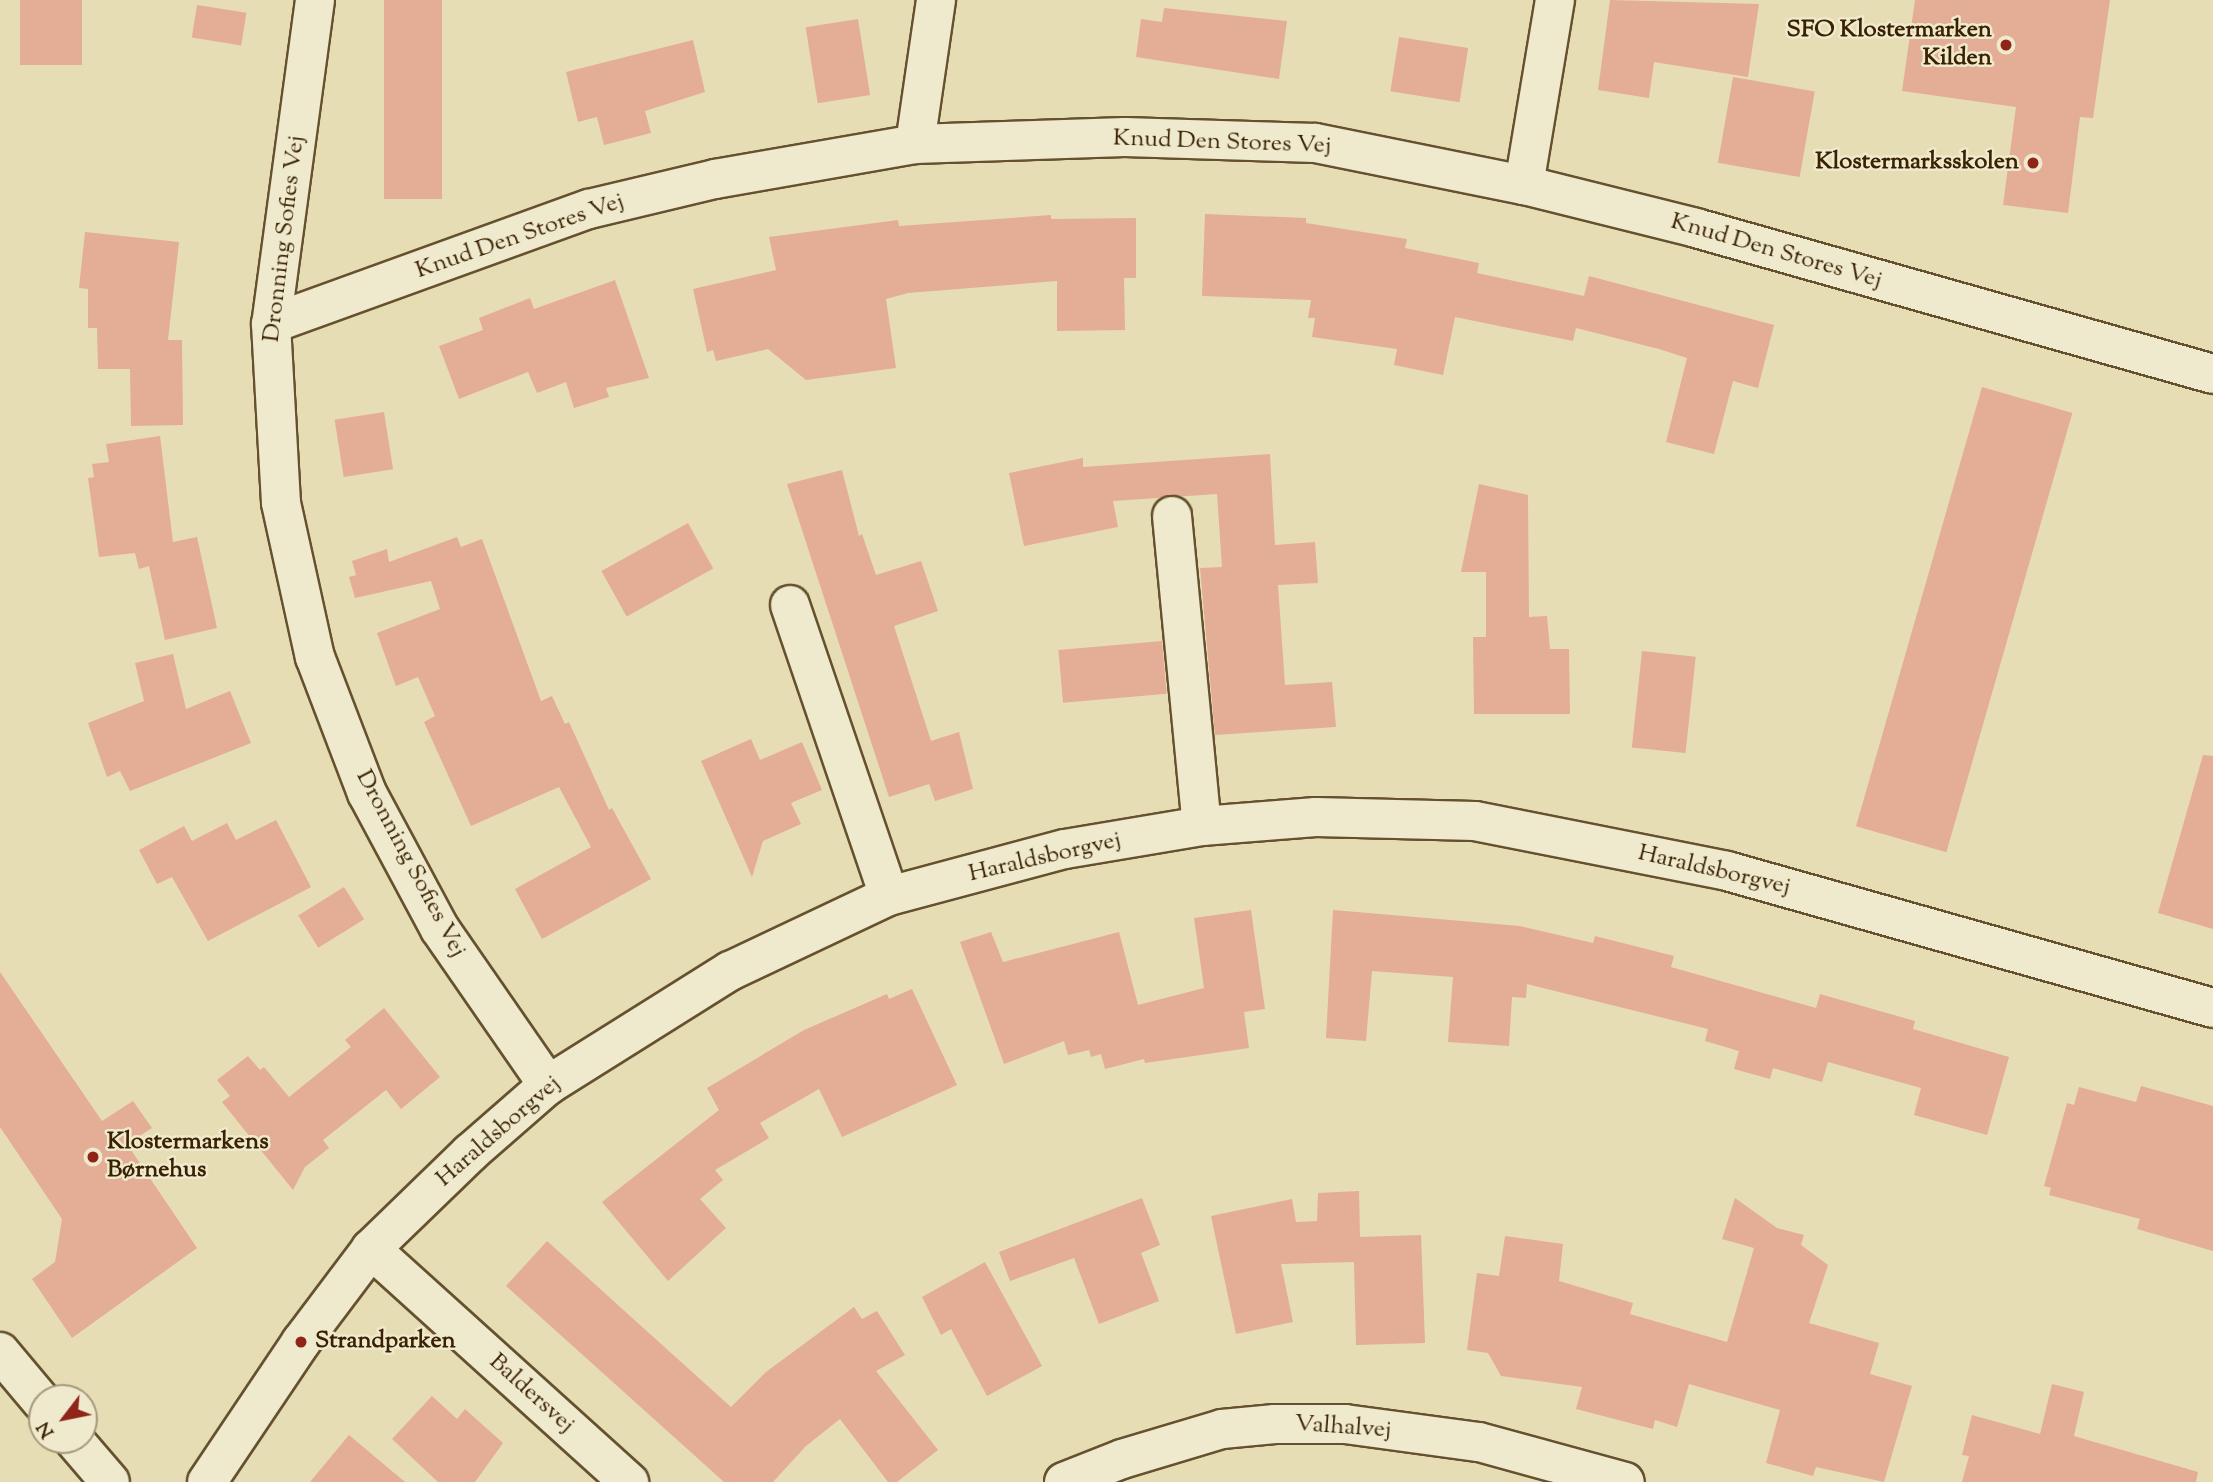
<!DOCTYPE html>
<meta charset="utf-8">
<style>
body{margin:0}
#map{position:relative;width:2213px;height:1482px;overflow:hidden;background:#e7ddb4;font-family:"Sorts Mill Goudy",serif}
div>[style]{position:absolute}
.building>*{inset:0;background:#e4ad95;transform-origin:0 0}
.roads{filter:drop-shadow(2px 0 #65512e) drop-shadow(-2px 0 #65512e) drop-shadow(0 2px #65512e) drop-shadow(0 -2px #65512e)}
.minor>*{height:38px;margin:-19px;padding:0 19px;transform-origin:19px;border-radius:19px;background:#efe9ce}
.dots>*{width:19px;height:19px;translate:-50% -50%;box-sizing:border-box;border:4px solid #efe9ce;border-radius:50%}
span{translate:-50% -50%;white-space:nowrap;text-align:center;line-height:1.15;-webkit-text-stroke:5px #efe9ce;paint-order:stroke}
.poi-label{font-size:24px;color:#3a2201;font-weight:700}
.right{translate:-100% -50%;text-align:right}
.left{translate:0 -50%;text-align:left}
.street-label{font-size:24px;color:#3a2201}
.north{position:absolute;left:28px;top:1384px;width:70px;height:70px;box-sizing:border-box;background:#efe9ce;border:2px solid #a7997c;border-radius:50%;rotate:238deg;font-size:19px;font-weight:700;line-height:28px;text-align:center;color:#3a2201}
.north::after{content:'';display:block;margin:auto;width:24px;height:32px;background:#8f2418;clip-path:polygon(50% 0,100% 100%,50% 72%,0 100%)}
</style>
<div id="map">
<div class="building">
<i style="left:20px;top:0;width:62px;height:65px"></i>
<i style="left:384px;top:0;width:58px;height:199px"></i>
<i style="clip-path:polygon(1610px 0,1759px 4px,1748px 77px,1654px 62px,1649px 98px,1598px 90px)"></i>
<i style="clip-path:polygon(1915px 0,2110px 0,2093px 118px,2080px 117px,2068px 213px,2003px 205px,2016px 107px,1902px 91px)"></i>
<i style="left:197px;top:5px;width:50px;height:33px;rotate:9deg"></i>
<i style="clip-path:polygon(1164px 8px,1287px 21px,1279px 79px,1136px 57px,1141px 19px,1162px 22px)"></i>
<i style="left:858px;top:19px;width:77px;height:53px;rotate:81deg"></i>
<i style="left:1399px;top:37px;width:70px;height:55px;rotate:9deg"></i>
<i style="clip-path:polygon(693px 40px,705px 92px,645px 111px,651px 133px,604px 145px,597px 117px,578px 122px,566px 72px)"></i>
<i style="left:1733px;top:77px;width:83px;height:87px;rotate:10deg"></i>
<i style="clip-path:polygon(1205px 214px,1306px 218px,1306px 223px,1407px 239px,1405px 248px,1479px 263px,1477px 273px,1584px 296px,1589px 276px,1774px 325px,1758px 388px,1733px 381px,1714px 454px,1666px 442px,1687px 358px,1659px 349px,1576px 328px,1573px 341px,1455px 317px,1443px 375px,1394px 365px,1397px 349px,1312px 337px,1315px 318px,1308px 318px,1311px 300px,1202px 296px)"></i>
<i style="clip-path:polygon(1051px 215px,1051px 219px,1136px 218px,1136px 278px,1124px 278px,1125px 330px,1057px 331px,1057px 281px,908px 293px,886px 299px,896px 368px,806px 380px,768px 349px,716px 361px,713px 350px,707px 352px,693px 289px,776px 270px,769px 237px,898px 220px,899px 226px)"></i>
<i style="clip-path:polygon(85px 232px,179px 242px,168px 340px,182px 340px,183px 425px,131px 426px,130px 369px,98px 369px,97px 328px,88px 328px,88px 289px,79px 288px)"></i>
<i style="clip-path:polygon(615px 280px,649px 378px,606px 388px,609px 397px,574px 408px,566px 382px,537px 393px,528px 372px,459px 399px,439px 346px,483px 330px,479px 318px,530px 298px,534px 309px)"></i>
<i style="left:1982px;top:387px;width:94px;height:457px;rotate:16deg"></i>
<i style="left:384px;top:412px;width:58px;height:50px;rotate:81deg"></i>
<i style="clip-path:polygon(160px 436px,173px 542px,197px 537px,217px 628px,165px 640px,149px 566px,139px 569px,135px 553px,99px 557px,88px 478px,94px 477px,92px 464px,109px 462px,106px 444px)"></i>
<i style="clip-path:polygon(1270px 454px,1275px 545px,1315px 542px,1318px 583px,1278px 585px,1285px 685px,1332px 682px,1336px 727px,1215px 735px,1200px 568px,1222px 567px,1217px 494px,1113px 501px,1118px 527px,1024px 546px,1009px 473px,1083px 458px,1083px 467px)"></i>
<i style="clip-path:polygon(842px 470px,859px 536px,862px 534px,876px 575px,921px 561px,938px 611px,894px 626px,931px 741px,959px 732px,973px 789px,935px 801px,929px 784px,889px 797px,787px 484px)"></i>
<i style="clip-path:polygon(1479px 484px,1528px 495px,1529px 617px,1547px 616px,1550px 649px,1569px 649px,1570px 714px,1474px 714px,1473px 637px,1486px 637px,1486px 572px,1461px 572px)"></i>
<i style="left:688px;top:523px;width:52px;height:99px;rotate:61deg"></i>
<i style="clip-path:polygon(457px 537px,461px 547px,482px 539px,541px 701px,552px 696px,565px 724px,569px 722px,609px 810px,612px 808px,651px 879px,542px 939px,515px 889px,591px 847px,559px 787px,471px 826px,424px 722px,435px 716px,418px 677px,396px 686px,377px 633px,440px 609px,431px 581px,355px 598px,349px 577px,356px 575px,352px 561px,387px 549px,389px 562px)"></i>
<i style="left:1162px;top:641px;width:53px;height:104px;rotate:85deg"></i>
<i style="left:1642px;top:651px;width:54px;height:97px;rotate:6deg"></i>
<i style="clip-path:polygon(173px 654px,186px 709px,230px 691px,251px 743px,130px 791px,120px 771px,107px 777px,88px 723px,144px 701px,135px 663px)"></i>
<i style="clip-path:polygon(751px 739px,760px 760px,802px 742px,822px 790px,791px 803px,801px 824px,763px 841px,752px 877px,701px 761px)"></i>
<i style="clip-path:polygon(2203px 755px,2213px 756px,2213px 929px,2158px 913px)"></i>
<i style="clip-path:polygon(276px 820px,311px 887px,208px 941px,172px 877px,157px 884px,139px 850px,184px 826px,192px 841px,227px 823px,236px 840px)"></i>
<i style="left:344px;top:887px;width:38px;height:54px;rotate:58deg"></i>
<i style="clip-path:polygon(1251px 910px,1265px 1009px,1244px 1012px,1249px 1048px,1145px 1063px,1144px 1059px,1105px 1069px,1101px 1054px,1091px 1057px,1089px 1050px,1068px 1055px,1064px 1041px,1004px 1064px,960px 942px,991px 932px,1003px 962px,1119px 932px,1138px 1005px,1204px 988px,1194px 918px)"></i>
<i style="clip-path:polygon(1333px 910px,1520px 926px,1593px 943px,1595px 936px,1674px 956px,1671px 967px,1816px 1008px,1820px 994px,1915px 1021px,1913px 1029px,2009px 1057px,1987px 1135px,1914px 1115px,1921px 1088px,1828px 1062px,1822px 1082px,1773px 1068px,1770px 1079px,1734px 1069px,1739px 1051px,1705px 1041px,1708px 1029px,1527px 984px,1526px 998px,1512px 997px,1509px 1046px,1448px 1042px,1453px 977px,1372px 971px,1366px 1041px,1326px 1038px)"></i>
<i style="clip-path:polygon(0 972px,102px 1121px,133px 1101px,152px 1128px,127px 1144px,197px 1248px,72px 1338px,32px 1279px,55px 1262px,62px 1219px,0 1127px)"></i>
<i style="clip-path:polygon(912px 989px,957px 1085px,842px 1137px,819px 1089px,760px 1123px,769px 1138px,715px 1170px,723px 1180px,700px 1199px,726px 1228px,668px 1281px,602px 1202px,719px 1110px,707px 1088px,804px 1030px,887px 994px,889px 999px)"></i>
<i style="clip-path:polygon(384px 1008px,440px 1077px,401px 1109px,386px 1090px,323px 1140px,329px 1148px,305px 1167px,293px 1190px,222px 1102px,230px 1096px,217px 1080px,248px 1056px,260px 1070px,264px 1067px,289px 1097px,351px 1047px,345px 1040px)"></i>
<i style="clip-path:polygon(2141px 1086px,2213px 1106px,2213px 1251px,2137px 1229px,2140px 1219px,2049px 1195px,2051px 1188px,2044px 1186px,2067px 1103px,2074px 1105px,2079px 1087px,2136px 1102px)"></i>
<i style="clip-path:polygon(1359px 1191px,1360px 1237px,1421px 1235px,1425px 1343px,1356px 1345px,1354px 1262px,1281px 1264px,1293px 1322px,1236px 1334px,1211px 1216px,1292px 1199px,1296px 1222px,1317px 1221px,1318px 1193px)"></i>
<i style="clip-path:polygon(1142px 1198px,1160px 1245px,1141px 1253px,1159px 1301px,1099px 1324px,1074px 1258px,1010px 1281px,999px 1252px)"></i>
<i style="clip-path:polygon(1735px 1198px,1777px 1228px,1804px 1235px,1801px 1245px,1828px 1265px,1809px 1323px,1879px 1343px,1870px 1374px,1912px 1386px,1884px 1482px,1816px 1467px,1813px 1476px,1766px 1463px,1780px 1410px,1689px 1384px,1677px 1427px,1655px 1420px,1653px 1429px,1576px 1409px,1582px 1387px,1501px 1376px,1488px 1353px,1467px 1350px,1477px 1273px,1499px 1276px,1505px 1236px,1563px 1244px,1559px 1281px,1633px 1303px,1630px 1314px,1727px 1342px,1754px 1248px,1722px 1239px)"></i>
<i style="clip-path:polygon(547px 1241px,731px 1407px,766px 1372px,854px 1307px,862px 1319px,877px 1311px,905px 1355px,876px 1371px,938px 1450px,897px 1482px,888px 1482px,840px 1419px,806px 1446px,773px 1482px,724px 1482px,506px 1286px)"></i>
<i style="clip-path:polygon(985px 1262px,1042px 1366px,987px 1396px,951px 1329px,941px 1335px,922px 1297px)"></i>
<i style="clip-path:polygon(2052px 1384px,2084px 1392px,2074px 1436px,2198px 1472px,2196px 1482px,1962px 1482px,1969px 1456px,1962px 1455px,1972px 1415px,2040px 1434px)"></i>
<i style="clip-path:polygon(432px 1396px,457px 1419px,465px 1409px,503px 1443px,475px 1482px,438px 1482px,392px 1439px)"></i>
<i style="clip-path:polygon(349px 1435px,405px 1482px,310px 1482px)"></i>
</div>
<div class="roads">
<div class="minor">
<i style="left:315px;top:0;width:327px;rotate:97.7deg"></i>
<i style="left:271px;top:324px;width:179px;rotate:86.8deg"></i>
<i style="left:281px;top:503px;width:158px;rotate:77.6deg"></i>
<i style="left:315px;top:657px;width:146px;rotate:69.1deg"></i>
<i style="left:367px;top:793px;width:154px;rotate:61.8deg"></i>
<i style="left:440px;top:929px;width:190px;rotate:55.3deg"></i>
<i style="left:915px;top:144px;width:146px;rotate:-81.7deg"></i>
<i style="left:1524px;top:185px;width:188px;rotate:-80.5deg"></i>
<i style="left:271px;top:324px;width:338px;rotate:-19.9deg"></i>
<i style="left:589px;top:209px;width:130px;rotate:-13.4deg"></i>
<i style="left:715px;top:179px;width:203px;rotate:-9.9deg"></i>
<i style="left:915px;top:144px;width:210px;rotate:-1.9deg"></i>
<i style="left:1125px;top:137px;width:190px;rotate:1.8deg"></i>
<i style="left:1315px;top:143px;width:213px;rotate:11.4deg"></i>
<i style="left:1524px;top:185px;width:177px;rotate:14deg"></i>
<i style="left:1696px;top:228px;width:537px;rotate:15.77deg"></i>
<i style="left:1172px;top:516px;width:311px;rotate:84.5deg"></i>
<i style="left:790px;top:605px;width:307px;rotate:71.2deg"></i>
<i style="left:371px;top:1249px;width:348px;rotate:42.1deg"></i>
<i style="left:0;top:1352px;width:65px;rotate:50deg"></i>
<i style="left:74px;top:1440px;width:55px;rotate:49.4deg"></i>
<i style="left:207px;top:1482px;width:169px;rotate:-56.1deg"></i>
<i style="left:301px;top:1342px;width:116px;rotate:-53deg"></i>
<i style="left:371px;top:1249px;width:138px;rotate:-44.1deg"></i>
<i style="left:470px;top:1153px;width:103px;rotate:-41.1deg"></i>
<i style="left:548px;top:1085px;width:215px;rotate:-32.1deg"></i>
<i style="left:730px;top:971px;width:176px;rotate:-25.3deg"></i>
<i style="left:889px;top:896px;width:182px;rotate:-15deg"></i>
<i style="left:1065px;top:849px;width:139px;rotate:-9.5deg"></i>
<i style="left:1202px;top:826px;width:114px;rotate:-4.5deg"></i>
<i style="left:1316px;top:817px;width:159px;rotate:1.4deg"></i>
<i style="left:1475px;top:821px;width:257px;rotate:11.2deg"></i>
<i style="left:1727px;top:871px;width:505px;rotate:15.74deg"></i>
<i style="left:1064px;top:1482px;width:62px;rotate:-21.6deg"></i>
<i style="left:1122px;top:1459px;width:104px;rotate:-16.7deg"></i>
<i style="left:1222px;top:1429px;width:53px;rotate:-5.4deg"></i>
<i style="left:1275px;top:1424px;width:70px"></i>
<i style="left:1345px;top:1424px;width:135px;rotate:7.7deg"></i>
<i style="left:1479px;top:1442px;width:151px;rotate:15.3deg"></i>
</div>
</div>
<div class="dots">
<i style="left:2006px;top:45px;background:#8f2418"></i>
<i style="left:2033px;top:163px;background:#8f2418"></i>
<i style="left:93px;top:1157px;background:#8f2418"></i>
<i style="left:301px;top:1342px;background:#8f2418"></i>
</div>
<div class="poi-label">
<span class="right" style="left:1992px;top:45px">SFO Klostermarken<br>Kilden</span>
<span class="right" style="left:2019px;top:163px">Klostermarksskolen</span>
<span class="left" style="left:107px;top:1157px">Klostermarkens<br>Børnehus</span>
<span class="left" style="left:315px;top:1342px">Strandparken</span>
</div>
<div class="street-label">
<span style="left:1222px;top:143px;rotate:2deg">Knud Den Stores Vej</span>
<span style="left:520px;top:237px;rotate:-19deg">Knud Den Stores Vej</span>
<span style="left:285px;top:239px;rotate:-83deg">Dronning Sofies Vej</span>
<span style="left:1776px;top:252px;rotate:16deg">Knud Den Stores Vej</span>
<span style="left:1045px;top:858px;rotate:-13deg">Haraldsborgvej</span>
<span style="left:410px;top:864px;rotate:62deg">Dronning Sofies Vej</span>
<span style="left:1714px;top:871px;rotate:13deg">Haraldsborgvej</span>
<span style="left:499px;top:1132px;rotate:-41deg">Haraldsborgvej</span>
<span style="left:531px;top:1394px;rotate:42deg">Baldersvej</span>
<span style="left:1343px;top:1428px;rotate:4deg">Valhalvej</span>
</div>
<div class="north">N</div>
</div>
